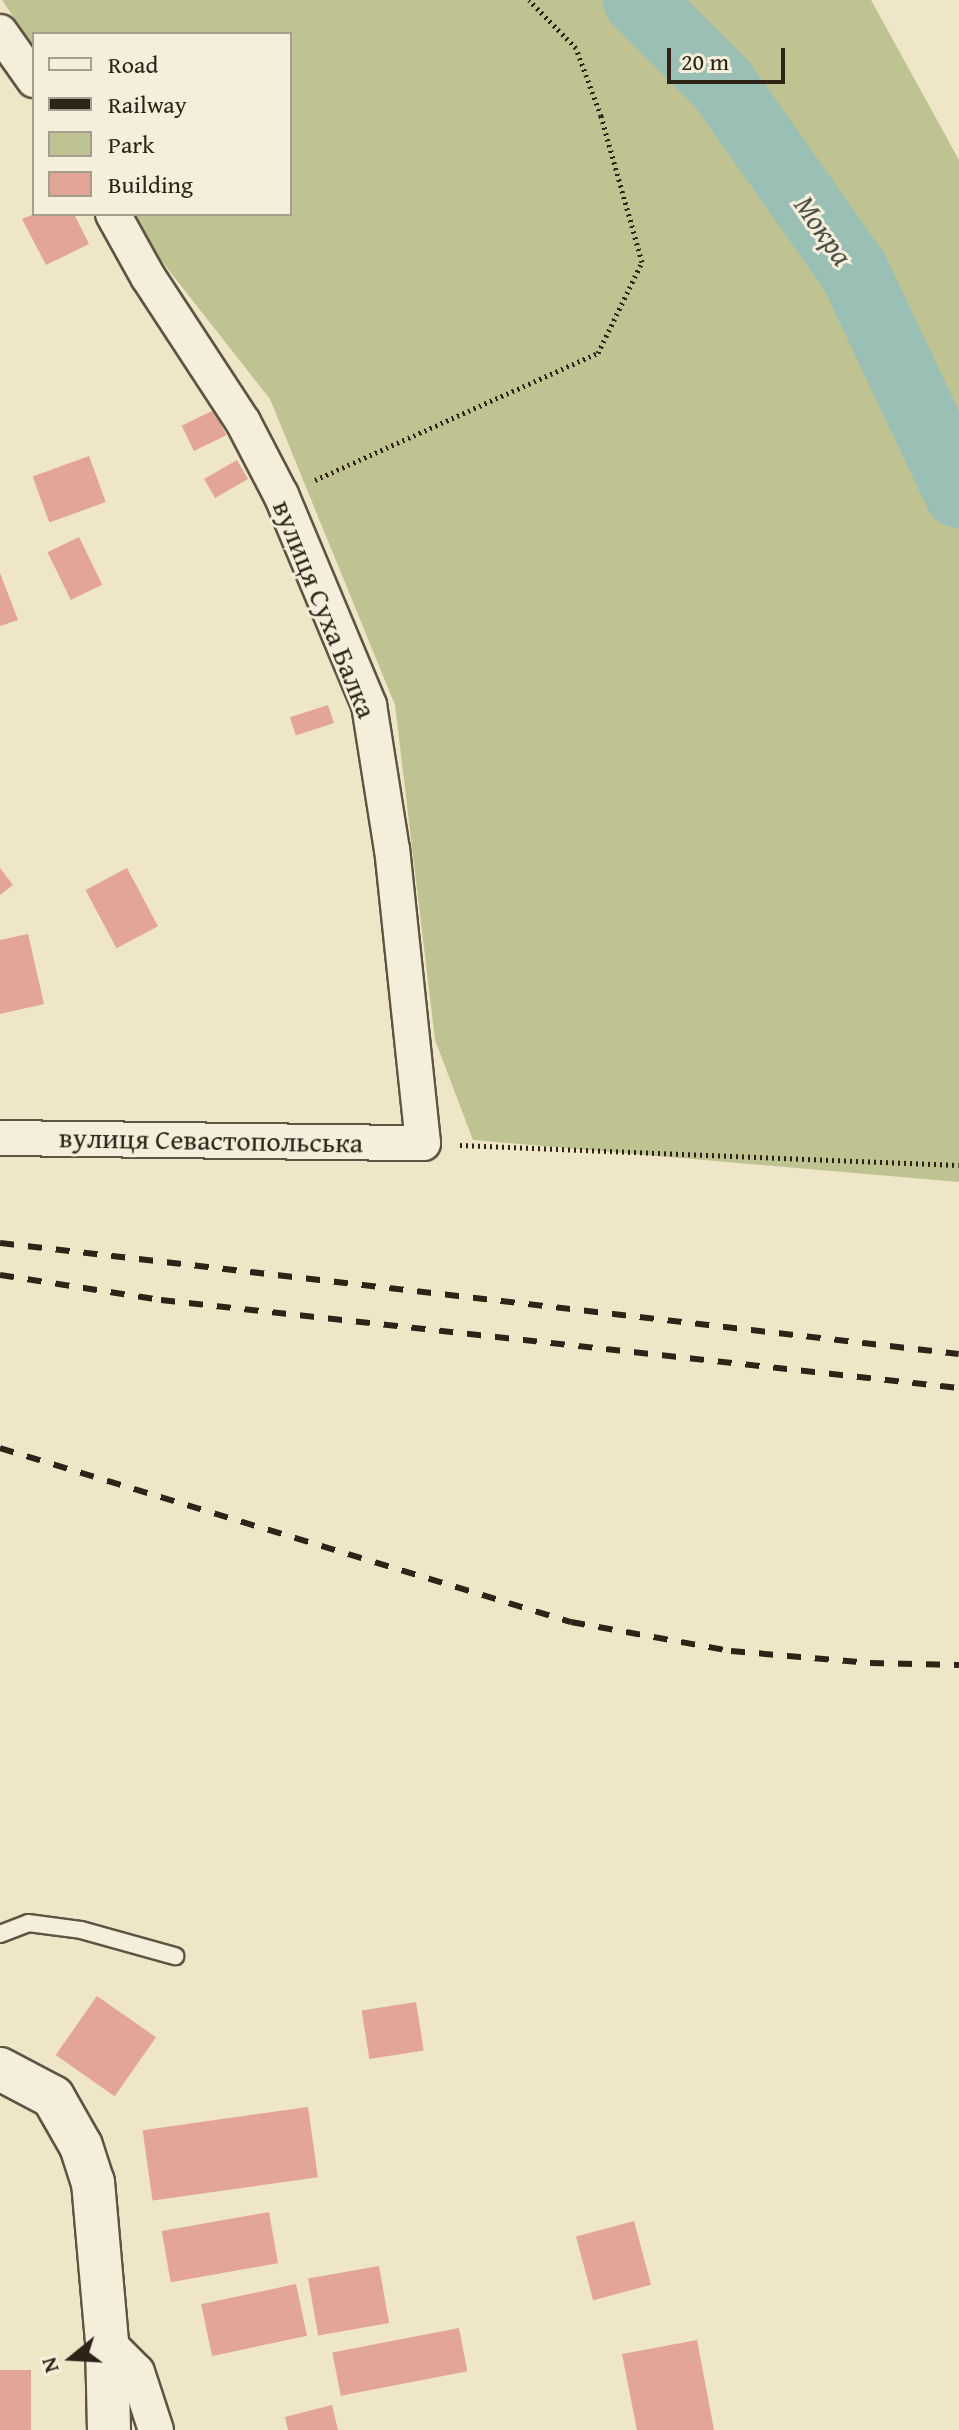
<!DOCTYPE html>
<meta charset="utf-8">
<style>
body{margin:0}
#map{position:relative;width:959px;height:2430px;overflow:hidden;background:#efe5c7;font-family:"Gentium Book Plus",serif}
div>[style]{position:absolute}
.green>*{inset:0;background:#bfc391}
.river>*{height:70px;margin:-35px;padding:0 35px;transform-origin:35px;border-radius:35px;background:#9abfb5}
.building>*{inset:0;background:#e2a596;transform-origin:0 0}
.path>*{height:5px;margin-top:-2.5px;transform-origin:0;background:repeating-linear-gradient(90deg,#2d2317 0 2px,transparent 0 6px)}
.roads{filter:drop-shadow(2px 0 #5e5443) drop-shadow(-2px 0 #5e5443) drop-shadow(0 2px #5e5443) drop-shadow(0 -2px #5e5443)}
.service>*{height:16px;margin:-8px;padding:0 8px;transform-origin:8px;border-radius:8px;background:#f5eedb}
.minor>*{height:34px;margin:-17px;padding:0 17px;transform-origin:17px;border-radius:17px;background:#f5eedb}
.tertiary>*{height:42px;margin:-21px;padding:0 21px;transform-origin:21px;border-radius:21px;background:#f5eedb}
.rail>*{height:6px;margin-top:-3px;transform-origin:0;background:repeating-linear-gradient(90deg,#2d2317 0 14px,transparent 0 28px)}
span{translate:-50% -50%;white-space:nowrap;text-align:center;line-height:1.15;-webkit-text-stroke:6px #f5eedb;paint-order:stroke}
.street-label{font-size:28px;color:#2d2317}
.water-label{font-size:30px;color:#4e5246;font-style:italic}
.legend{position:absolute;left:32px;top:32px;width:260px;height:184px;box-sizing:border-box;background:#f5eedb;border:2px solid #a59d8d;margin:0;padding:10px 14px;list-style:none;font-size:24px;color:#2d2317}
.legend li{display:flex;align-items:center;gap:16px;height:40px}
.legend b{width:40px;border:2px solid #a59d8d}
.north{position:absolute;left:32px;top:2318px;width:80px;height:80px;-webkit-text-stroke:6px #f5eedb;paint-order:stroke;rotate:252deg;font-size:22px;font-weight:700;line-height:32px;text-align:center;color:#2d2317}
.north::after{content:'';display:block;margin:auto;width:28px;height:36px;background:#2d2317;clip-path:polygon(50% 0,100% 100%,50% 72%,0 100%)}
.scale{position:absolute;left:667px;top:48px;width:118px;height:36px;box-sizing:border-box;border:4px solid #2d2317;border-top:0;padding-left:10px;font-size:24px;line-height:28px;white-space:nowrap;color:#2d2317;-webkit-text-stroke:6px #f5eedb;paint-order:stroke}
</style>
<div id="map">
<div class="green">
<i style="clip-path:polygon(2px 0,871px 0,959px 160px,959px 1182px,473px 1140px,435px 1040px,395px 705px,270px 399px,160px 259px,135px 214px,290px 214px,290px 34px,34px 34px,34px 47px)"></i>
</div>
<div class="river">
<i style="left:638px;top:0;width:119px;rotate:45deg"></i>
<i style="left:722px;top:84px;width:229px;rotate:54.8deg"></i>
<i style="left:854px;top:271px;width:246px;rotate:64.7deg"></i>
</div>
<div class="building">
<i style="clip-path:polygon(34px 214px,74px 214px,89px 244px,46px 265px,22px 219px)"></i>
<i style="left:214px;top:410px;width:28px;height:36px;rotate:64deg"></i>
<i style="left:89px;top:456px;width:49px;height:60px;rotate:70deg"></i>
<i style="left:237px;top:460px;width:22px;height:38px;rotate:60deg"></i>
<i style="left:79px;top:537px;width:53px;height:35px;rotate:64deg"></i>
<i style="clip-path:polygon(0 573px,18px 620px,0 626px)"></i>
<i style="left:328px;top:705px;width:19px;height:40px;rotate:72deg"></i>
<i style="clip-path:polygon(0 868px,13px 885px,0 895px)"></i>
<i style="left:127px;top:868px;width:66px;height:47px;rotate:62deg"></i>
<i style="clip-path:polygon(28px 934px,44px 1004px,0 1014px,0 940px)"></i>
<i style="left:97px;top:1996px;width:72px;height:72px;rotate:35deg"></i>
<i style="left:416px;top:2002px;width:49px;height:55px;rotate:81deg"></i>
<i style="left:308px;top:2107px;width:71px;height:167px;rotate:82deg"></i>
<i style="left:269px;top:2212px;width:52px;height:109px;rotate:80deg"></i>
<i style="left:634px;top:2221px;width:66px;height:60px;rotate:75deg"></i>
<i style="left:379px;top:2266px;width:58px;height:72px;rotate:80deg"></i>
<i style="left:296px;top:2284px;width:53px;height:97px;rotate:78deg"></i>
<i style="left:459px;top:2328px;width:44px;height:129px;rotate:79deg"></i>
<i style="clip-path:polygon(697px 2340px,714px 2430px,637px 2430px,622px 2354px)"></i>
<i style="left:0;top:2370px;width:31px;height:60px"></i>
<i style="clip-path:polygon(332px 2405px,338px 2430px,288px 2430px,285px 2417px)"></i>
</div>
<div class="path">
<i style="left:315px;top:480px;width:310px;rotate:-24.2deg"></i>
<i style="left:598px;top:353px;width:101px;rotate:-64.2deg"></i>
<i style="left:642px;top:262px;width:152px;rotate:-105.7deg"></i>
<i style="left:601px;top:116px;width:72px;rotate:-110.2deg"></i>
<i style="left:576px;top:48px;width:67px;rotate:-134.4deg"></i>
<i style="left:460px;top:1145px;width:499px;rotate:2.3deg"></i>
</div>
<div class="roads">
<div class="service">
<i style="left:0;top:1934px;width:30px;rotate:-21deg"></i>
<i style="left:28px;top:1923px;width:53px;rotate:7.5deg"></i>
<i style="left:81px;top:1930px;width:98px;rotate:15.5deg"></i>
</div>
<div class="minor">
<i style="left:0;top:32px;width:59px;rotate:54.7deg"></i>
<i style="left:0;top:1138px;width:423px;rotate:0.7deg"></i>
<i style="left:423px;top:1143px;width:295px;rotate:-96deg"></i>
<i style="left:392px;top:850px;width:147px;rotate:-99deg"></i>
<i style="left:369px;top:705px;width:228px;rotate:-112.7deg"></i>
<i style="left:281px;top:495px;width:82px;rotate:-117.5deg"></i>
<i style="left:243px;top:422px;width:173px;rotate:-123.2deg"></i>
<i style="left:148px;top:277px;width:72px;rotate:-119.1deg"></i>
<i style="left:107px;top:2342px;width:42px;rotate:45deg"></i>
<i style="left:137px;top:2372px;width:61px;rotate:71.9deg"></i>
</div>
<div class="tertiary">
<i style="left:0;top:2069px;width:60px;rotate:27.8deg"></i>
<i style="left:53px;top:2097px;width:56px;rotate:60.3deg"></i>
<i style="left:81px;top:2146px;width:38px;rotate:72deg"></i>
<i style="left:93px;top:2182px;width:161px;rotate:85deg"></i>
<i style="left:107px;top:2342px;width:88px;rotate:88.7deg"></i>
</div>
</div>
<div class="rail">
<i style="left:0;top:1243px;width:965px;rotate:6.6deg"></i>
<i style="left:0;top:1275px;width:163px;rotate:8.8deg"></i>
<i style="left:161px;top:1300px;width:803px;rotate:6.29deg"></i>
<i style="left:0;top:1448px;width:597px;rotate:16.95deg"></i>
<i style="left:571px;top:1622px;width:163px;rotate:10.3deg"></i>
<i style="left:731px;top:1651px;width:140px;rotate:4.9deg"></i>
<i style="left:870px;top:1663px;width:89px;rotate:1.3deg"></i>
</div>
<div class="street-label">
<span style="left:325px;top:609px;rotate:68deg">вулиця Суха Балка</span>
<span style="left:211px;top:1140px;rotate:1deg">вулиця Севастопольська</span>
</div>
<div class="water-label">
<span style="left:824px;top:230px;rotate:55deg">Мокра</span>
</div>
<ul class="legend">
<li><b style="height:10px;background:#f5eedb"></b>Road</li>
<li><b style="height:10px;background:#2d2317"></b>Railway</li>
<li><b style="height:22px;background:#bfc391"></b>Park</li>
<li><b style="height:22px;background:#e2a596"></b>Building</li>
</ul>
<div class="north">N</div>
<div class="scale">20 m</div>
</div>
